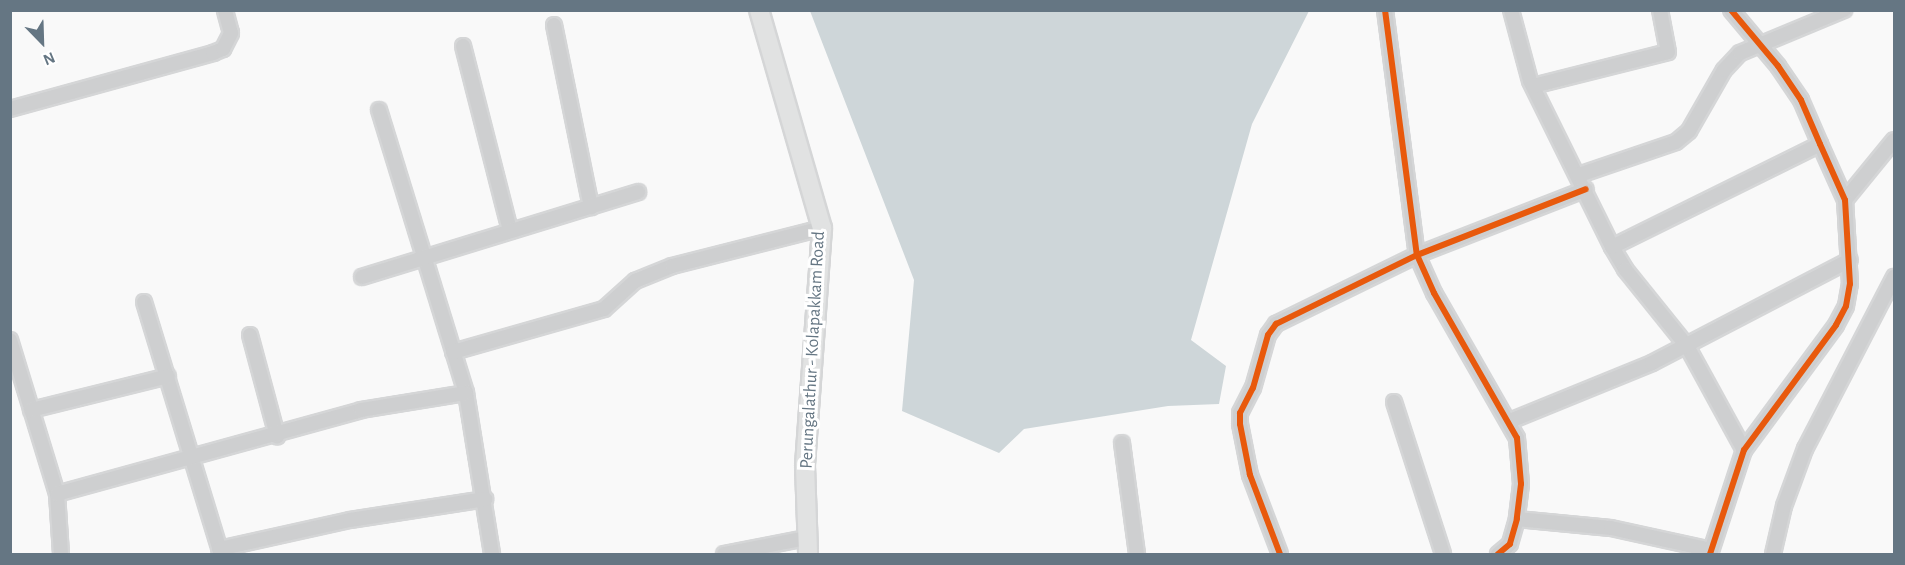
<!DOCTYPE html>
<style>
body{margin:0}
#map{position:relative;width:1905px;height:565px;overflow:hidden;background:#f9f9f9;font-family:"Alegreya Sans",sans-serif}
div>[style]{position:absolute}
.water>*{inset:0;background:#ced6d9}
.roads{filter:drop-shadow(2px 0 #d5d6d7) drop-shadow(-2px 0 #d5d6d7) drop-shadow(0 2px #d5d6d7) drop-shadow(0 -2px #d5d6d7)}
.street>*{height:14px;margin:-7px;padding:0 7px;transform-origin:7px;border-radius:7px;background:#cecfd0}
.secondary>*{height:18px;margin:-9px;padding:0 9px;transform-origin:9px;border-radius:9px;background:#e1e2e2}
.cycleway>*{height:6px;margin:-3px;padding:0 3px;transform-origin:3px;border-radius:3px;background:#e8590c}
span{translate:-50% -50%;white-space:nowrap;text-align:center;line-height:1.15;-webkit-text-stroke:6px #fff;paint-order:stroke}
.street-label{font-size:18px;color:#657683}
.frame{position:absolute;inset:0;border:12px solid #657683;pointer-events:none}
.north{position:absolute;left:12px;top:12px;width:60px;height:60px;-webkit-text-stroke:4px #fff;paint-order:stroke;rotate:157deg;font-size:16px;font-weight:700;line-height:24px;text-align:center;color:#657683}
.north::after{content:'';display:block;margin:auto;width:21px;height:27px;background:#657683;clip-path:polygon(50% 0,100% 100%,50% 72%,0 100%)}
</style>
<div id="map">
<div class="water">
<i style="clip-path:polygon(810px 11px,1309px 11px,1252px 124px,1191px 340px,1226px 366px,1219px 404px,1168px 406px,1024px 429px,999px 453px,902px 411px,914px 280px)"></i>
</div>
<div class="roads">
<div class="street">
<i style="left:1385px;top:10px;width:247px;rotate:82.6deg"></i>
<i style="left:1417px;top:255px;width:42px;rotate:65.9deg"></i>
<i style="left:1434px;top:293px;width:167px;rotate:60.2deg"></i>
<i style="left:1517px;top:438px;width:46px;rotate:85deg"></i>
<i style="left:1521px;top:484px;width:35px;rotate:97deg"></i>
<i style="left:1517px;top:519px;width:26px;rotate:106deg"></i>
<i style="left:1510px;top:544px;width:16px;rotate:140deg"></i>
<i style="left:1511px;top:10px;width:73px;rotate:75deg"></i>
<i style="left:1530px;top:81px;width:185px;rotate:63.7deg"></i>
<i style="left:1612px;top:247px;width:26px;rotate:59deg"></i>
<i style="left:1625px;top:269px;width:99px;rotate:51.2deg"></i>
<i style="left:1687px;top:346px;width:119px;rotate:61.3deg"></i>
<i style="left:554px;top:25px;width:186px;rotate:78.5deg"></i>
<i style="left:463px;top:46px;width:191px;rotate:75.7deg"></i>
<i style="left:1533px;top:86px;width:139px;rotate:-14.1deg"></i>
<i style="left:1668px;top:52px;width:43px;rotate:-100.8deg"></i>
<i style="left:10px;top:109px;width:211px;rotate:-15.4deg"></i>
<i style="left:213px;top:53px;width:11px;rotate:-22deg"></i>
<i style="left:223px;top:49px;width:18px;rotate:-63deg"></i>
<i style="left:231px;top:33px;width:24px;rotate:-105deg"></i>
<i style="left:379px;top:110px;width:296px;rotate:72.9deg"></i>
<i style="left:466px;top:393px;width:163px;rotate:80.8deg"></i>
<i style="left:1579px;top:175px;width:102px;rotate:-18.8deg"></i>
<i style="left:1676px;top:142px;width:17px;rotate:-40deg"></i>
<i style="left:1689px;top:131px;width:70px;rotate:-60.2deg"></i>
<i style="left:1724px;top:70px;width:23px;rotate:-47deg"></i>
<i style="left:1740px;top:53px;width:113px;rotate:-22.5deg"></i>
<i style="left:1845px;top:200px;width:77px;rotate:-50.8deg"></i>
<i style="left:1612px;top:247px;width:232px;rotate:-26.3deg"></i>
<i style="left:362px;top:277px;width:289px;rotate:-17.1deg"></i>
<i style="left:144px;top:302px;width:264px;rotate:73deg"></i>
<i style="left:250px;top:335px;width:105px;rotate:75deg"></i>
<i style="left:10px;top:340px;width:161px;rotate:73deg"></i>
<i style="left:453px;top:352px;width:157px;rotate:-15.9deg"></i>
<i style="left:604px;top:309px;width:42px;rotate:-42.1deg"></i>
<i style="left:635px;top:281px;width:40px;rotate:-22deg"></i>
<i style="left:672px;top:266px;width:155px;rotate:-14.2deg"></i>
<i style="left:1394px;top:402px;width:160px;rotate:72.1deg"></i>
<i style="left:31px;top:410px;width:141px;rotate:-13.9deg"></i>
<i style="left:1510px;top:421px;width:153px;rotate:-22.2deg"></i>
<i style="left:1652px;top:363px;width:223px;rotate:-27.5deg"></i>
<i style="left:1122px;top:443px;width:112px;rotate:82.3deg"></i>
<i style="left:1517px;top:519px;width:94px;rotate:5.5deg"></i>
<i style="left:1611px;top:528px;width:102px;rotate:12.4deg"></i>
<i style="left:219px;top:549px;width:134px;rotate:-12.5deg"></i>
<i style="left:350px;top:520px;width:137px;rotate:-8.8deg"></i>
<i style="left:61px;top:554px;width:60px;rotate:-93.8deg"></i>
<i style="left:57px;top:494px;width:315px;rotate:-15.4deg"></i>
<i style="left:361px;top:410px;width:106px;rotate:-9.2deg"></i>
<i style="left:724px;top:554px;width:84px;rotate:-11deg"></i>
<i style="left:1280px;top:554px;width:85px;rotate:-110.8deg"></i>
<i style="left:1250px;top:475px;width:52px;rotate:-101.1deg"></i>
<i style="left:1240px;top:424px;width:11px;rotate:-90deg"></i>
<i style="left:1240px;top:413px;width:28px;rotate:-63deg"></i>
<i style="left:1253px;top:388px;width:55px;rotate:-74.2deg"></i>
<i style="left:1268px;top:335px;width:14px;rotate:-54deg"></i>
<i style="left:1276px;top:324px;width:157px;rotate:-26.1deg"></i>
<i style="left:1417px;top:255px;width:181px;rotate:-21.3deg"></i>
<i style="left:1710px;top:554px;width:109px;rotate:-71.9deg"></i>
<i style="left:1744px;top:450px;width:155px;rotate:-53.6deg"></i>
<i style="left:1836px;top:325px;width:21px;rotate:-62deg"></i>
<i style="left:1846px;top:306px;width:22px;rotate:-80deg"></i>
<i style="left:1850px;top:284px;width:84px;rotate:-93.4deg"></i>
<i style="left:1845px;top:200px;width:61px;rotate:-114.1deg"></i>
<i style="left:1820px;top:144px;width:48px;rotate:-113.4deg"></i>
<i style="left:1801px;top:100px;width:41px;rotate:-124.1deg"></i>
<i style="left:1778px;top:66px;width:73px;rotate:-130deg"></i>
<i style="left:1773px;top:554px;width:49px;rotate:-77.1deg"></i>
<i style="left:1784px;top:506px;width:61px;rotate:-69.8deg"></i>
<i style="left:1805px;top:449px;width:194px;rotate:-62.6deg"></i>
</div>
<div class="secondary">
<i style="left:759px;top:10px;width:227px;rotate:73.9deg"></i>
<i style="left:822px;top:228px;width:239px;rotate:94.1deg"></i>
<i style="left:805px;top:466px;width:88px;rotate:88deg"></i>
</div>
</div>
<div class="cycleway">
<i style="left:1385px;top:10px;width:247px;rotate:82.6deg"></i>
<i style="left:1417px;top:255px;width:42px;rotate:65.9deg"></i>
<i style="left:1434px;top:293px;width:167px;rotate:60.2deg"></i>
<i style="left:1517px;top:438px;width:46px;rotate:85deg"></i>
<i style="left:1521px;top:484px;width:35px;rotate:97deg"></i>
<i style="left:1517px;top:519px;width:26px;rotate:106deg"></i>
<i style="left:1510px;top:544px;width:16px;rotate:140deg"></i>
<i style="left:1280px;top:554px;width:85px;rotate:-110.8deg"></i>
<i style="left:1250px;top:475px;width:52px;rotate:-101.1deg"></i>
<i style="left:1240px;top:424px;width:11px;rotate:-90deg"></i>
<i style="left:1240px;top:413px;width:28px;rotate:-63deg"></i>
<i style="left:1253px;top:388px;width:55px;rotate:-74.2deg"></i>
<i style="left:1268px;top:335px;width:14px;rotate:-54deg"></i>
<i style="left:1276px;top:324px;width:157px;rotate:-26.1deg"></i>
<i style="left:1417px;top:255px;width:181px;rotate:-21.3deg"></i>
<i style="left:1710px;top:554px;width:109px;rotate:-71.9deg"></i>
<i style="left:1744px;top:450px;width:155px;rotate:-53.6deg"></i>
<i style="left:1836px;top:325px;width:21px;rotate:-62deg"></i>
<i style="left:1846px;top:306px;width:22px;rotate:-80deg"></i>
<i style="left:1850px;top:284px;width:84px;rotate:-93.4deg"></i>
<i style="left:1845px;top:200px;width:61px;rotate:-114.1deg"></i>
<i style="left:1820px;top:144px;width:48px;rotate:-113.4deg"></i>
<i style="left:1801px;top:100px;width:41px;rotate:-124.1deg"></i>
<i style="left:1778px;top:66px;width:73px;rotate:-130deg"></i>
</div>
<div class="street-label">
<span style="left:813px;top:350px;rotate:-87deg">Perungalathur - Kolapakkam Road</span>
</div>
<div class="frame"></div>
<div class="north">N</div>
</div>
